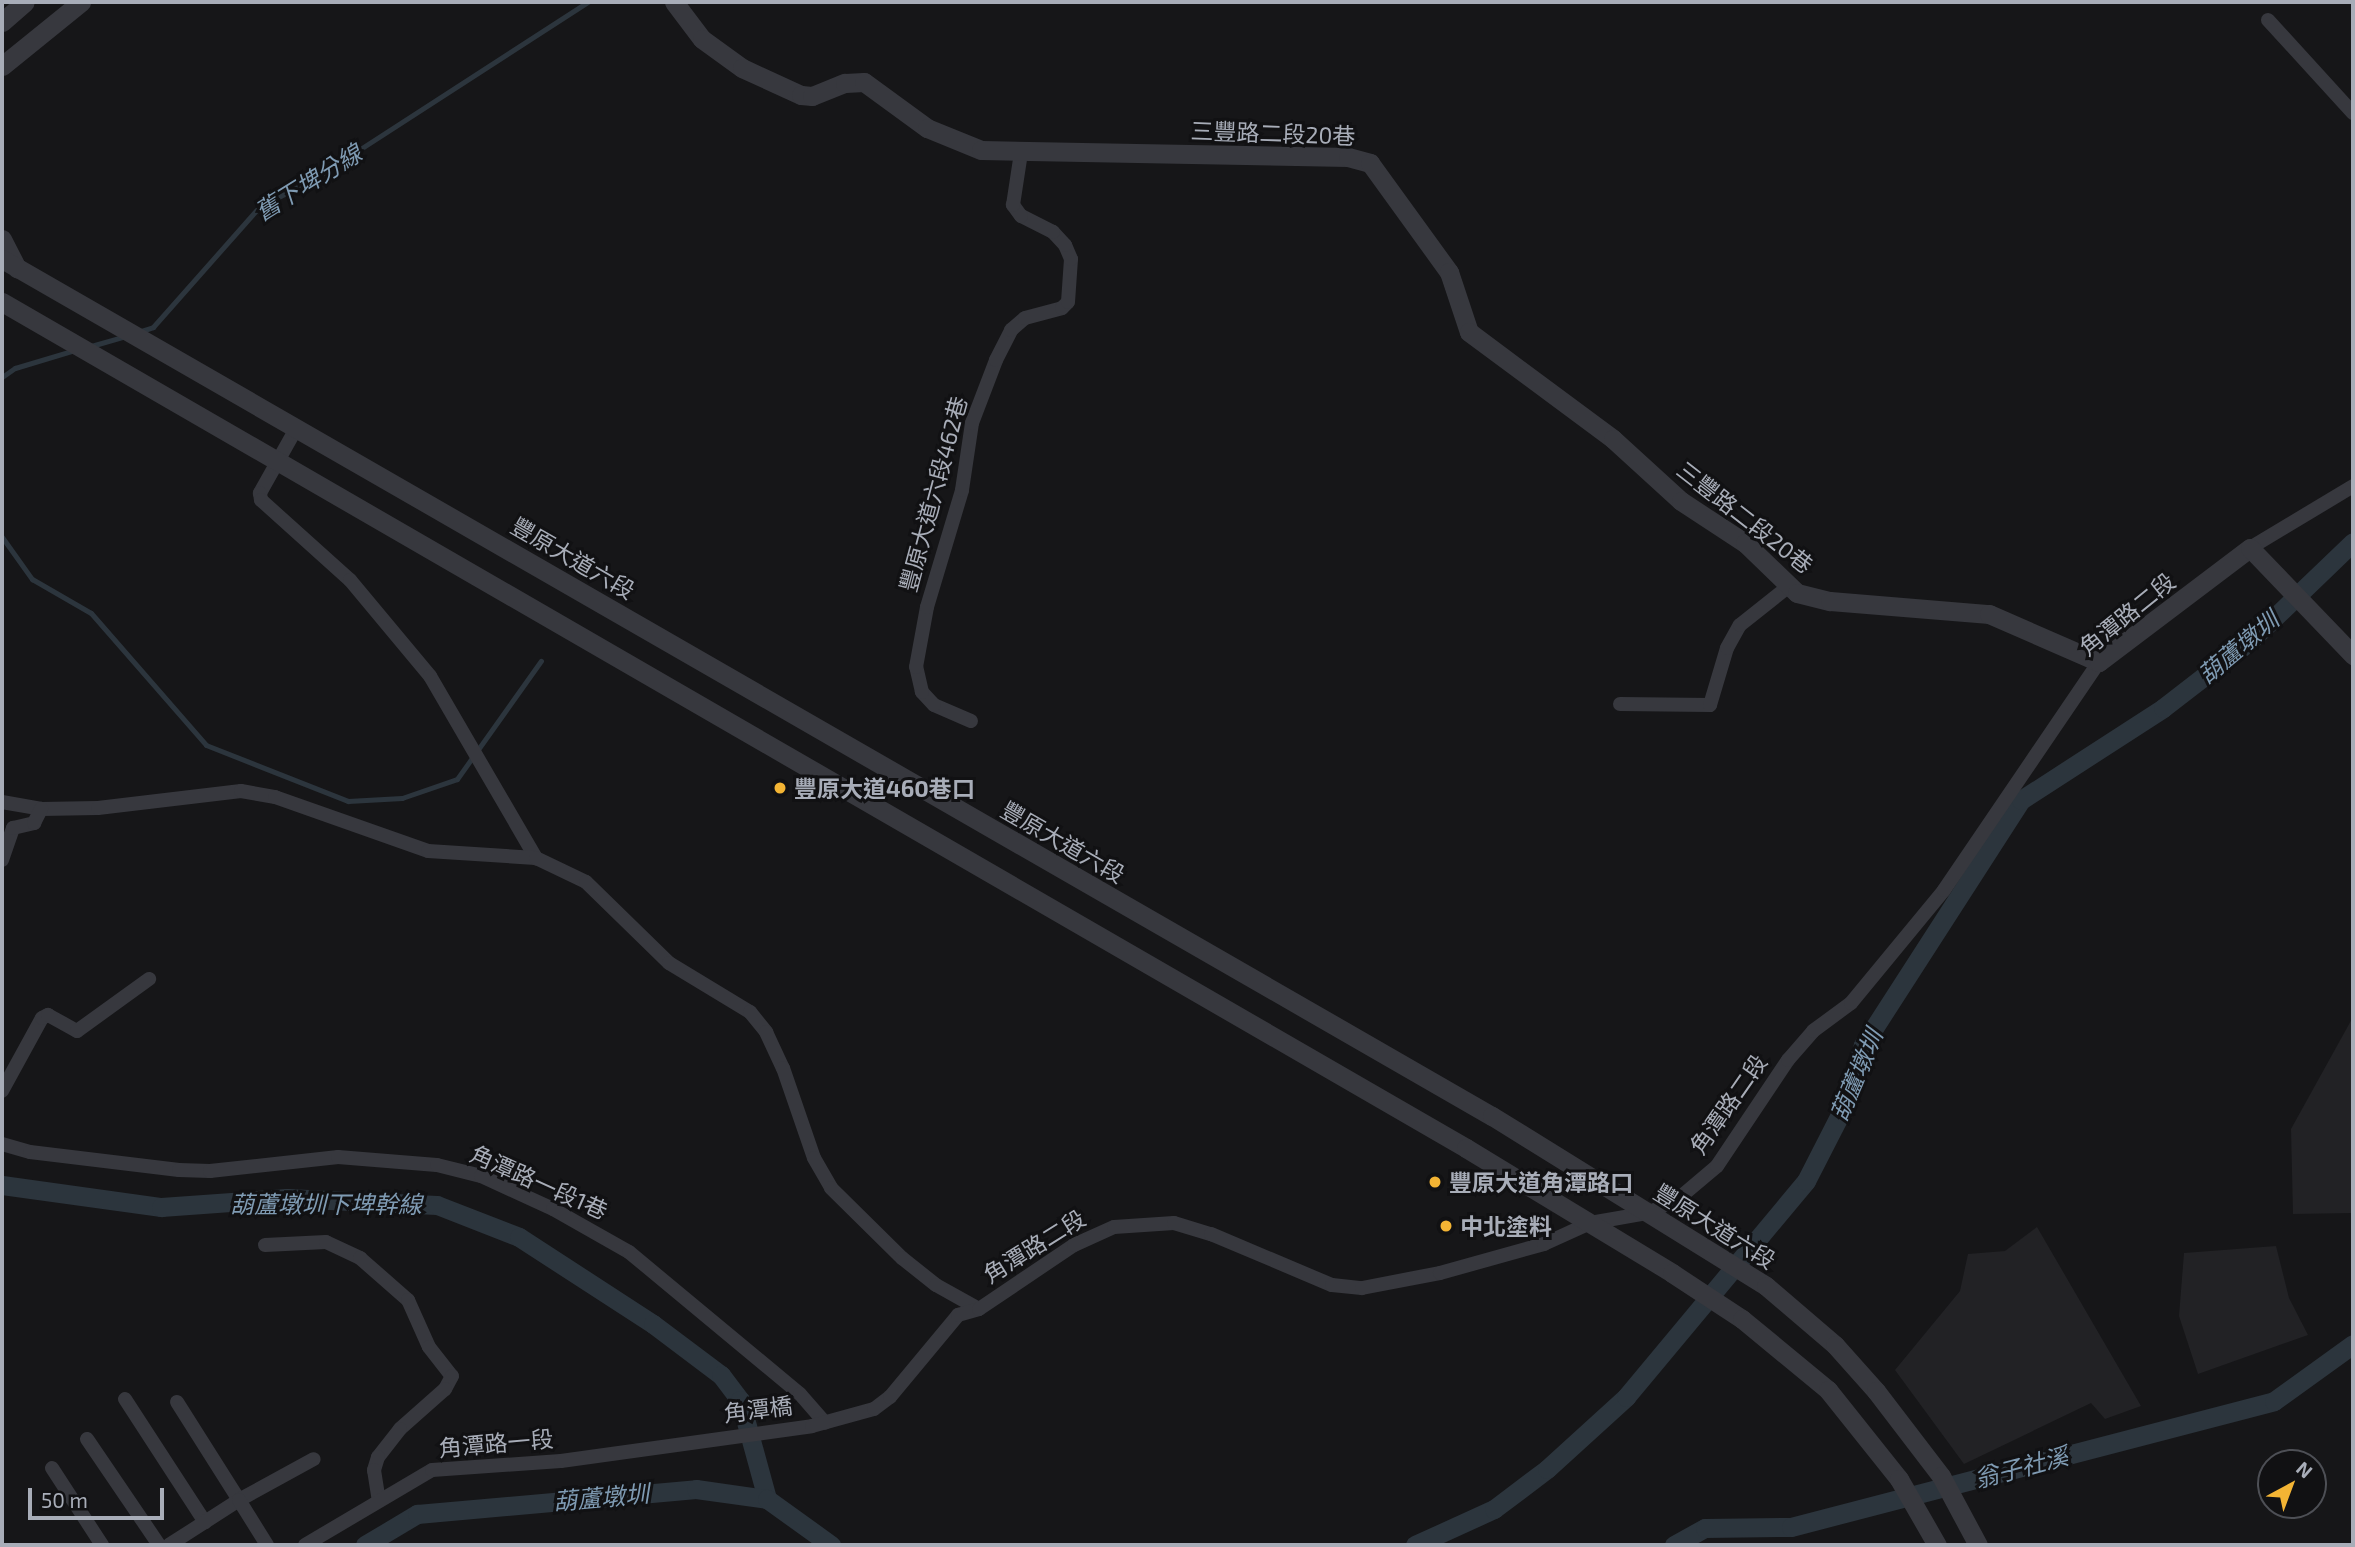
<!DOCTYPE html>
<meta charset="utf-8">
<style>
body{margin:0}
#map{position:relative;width:2355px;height:1547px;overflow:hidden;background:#161618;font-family:"Exo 2","Noto Sans TC",sans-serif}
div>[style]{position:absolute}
.built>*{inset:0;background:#222225}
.stream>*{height:5px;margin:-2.5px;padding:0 2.5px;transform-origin:2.5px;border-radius:2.5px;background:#2c353d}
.canal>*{height:19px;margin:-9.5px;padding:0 9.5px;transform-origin:9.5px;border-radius:9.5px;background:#2c353d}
.minor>*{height:14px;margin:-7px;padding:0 7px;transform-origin:7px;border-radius:7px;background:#37383e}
.tertiary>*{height:19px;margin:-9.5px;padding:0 9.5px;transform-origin:9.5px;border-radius:9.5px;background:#37383e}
.dots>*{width:19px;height:19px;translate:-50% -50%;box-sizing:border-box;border:4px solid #111113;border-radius:50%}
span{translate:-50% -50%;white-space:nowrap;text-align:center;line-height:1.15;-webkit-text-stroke:6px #111113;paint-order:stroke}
.street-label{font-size:23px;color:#a8adb8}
.poi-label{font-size:23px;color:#a8adb8;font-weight:700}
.left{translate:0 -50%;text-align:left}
.water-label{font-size:24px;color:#7f9bb3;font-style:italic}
.frame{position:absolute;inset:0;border:4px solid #a8adb8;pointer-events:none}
.north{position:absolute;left:2257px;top:1449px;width:70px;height:70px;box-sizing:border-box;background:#111113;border:2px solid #4d4f55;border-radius:50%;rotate:41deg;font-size:19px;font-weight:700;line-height:28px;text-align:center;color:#a8adb8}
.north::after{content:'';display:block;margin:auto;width:24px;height:32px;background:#f3b434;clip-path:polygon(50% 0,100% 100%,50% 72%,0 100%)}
.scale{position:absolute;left:28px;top:1488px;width:136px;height:32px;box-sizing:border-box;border:4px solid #a8adb8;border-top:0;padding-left:9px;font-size:21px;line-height:24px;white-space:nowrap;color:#a8adb8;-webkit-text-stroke:5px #111113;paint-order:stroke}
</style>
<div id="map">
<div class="built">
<i style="clip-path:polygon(2353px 1017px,2353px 1213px,2293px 1214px,2291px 1129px)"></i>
<i style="clip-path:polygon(2037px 1227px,2141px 1406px,2105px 1419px,2091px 1403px,1964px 1464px,1895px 1370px,1960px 1291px,1968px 1254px,2005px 1251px)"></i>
<i style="clip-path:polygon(2276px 1246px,2289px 1298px,2308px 1335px,2198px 1374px,2179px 1316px,2184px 1253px)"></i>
</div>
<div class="stream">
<i style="left:138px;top:332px;width:16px;rotate:-18deg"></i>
<i style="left:153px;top:327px;width:160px;rotate:-48.5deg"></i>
<i style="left:259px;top:207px;width:65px;rotate:-27.3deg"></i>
<i style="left:317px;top:177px;width:323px;rotate:-32.9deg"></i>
<i style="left:91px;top:346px;width:35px;rotate:-16deg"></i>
<i style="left:2px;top:377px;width:16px;rotate:-35deg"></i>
<i style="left:15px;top:368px;width:63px;rotate:-16.7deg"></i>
<i style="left:2px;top:537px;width:52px;rotate:54.5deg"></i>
<i style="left:32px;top:579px;width:68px;rotate:30deg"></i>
<i style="left:91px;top:613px;width:175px;rotate:48.9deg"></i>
<i style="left:206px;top:745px;width:153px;rotate:21.5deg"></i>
<i style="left:348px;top:801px;width:54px;rotate:-3.2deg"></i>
<i style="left:402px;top:798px;width:58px;rotate:-19.1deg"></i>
<i style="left:457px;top:779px;width:145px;rotate:-54.6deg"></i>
</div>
<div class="canal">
<i style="left:2px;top:1185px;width:161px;rotate:7.9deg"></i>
<i style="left:161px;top:1207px;width:126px;rotate:-4.1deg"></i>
<i style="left:287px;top:1198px;width:150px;rotate:2.7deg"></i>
<i style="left:437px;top:1205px;width:88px;rotate:21.3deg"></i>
<i style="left:519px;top:1237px;width:160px;rotate:33deg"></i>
<i style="left:653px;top:1324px;width:85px;rotate:36.9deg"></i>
<i style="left:721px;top:1375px;width:31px;rotate:53deg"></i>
<i style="left:740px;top:1400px;width:103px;rotate:74.7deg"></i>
<i style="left:365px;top:1545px;width:61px;rotate:-30.8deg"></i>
<i style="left:417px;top:1514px;width:280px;rotate:-5.1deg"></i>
<i style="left:696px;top:1489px;width:72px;rotate:8deg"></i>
<i style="left:767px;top:1499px;width:79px;rotate:35.7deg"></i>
<i style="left:1415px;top:1545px;width:87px;rotate:-24.5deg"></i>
<i style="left:1494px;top:1509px;width:66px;rotate:-37deg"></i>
<i style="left:1547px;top:1469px;width:107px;rotate:-42.3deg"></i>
<i style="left:1626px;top:1397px;width:281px;rotate:-50.2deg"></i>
<i style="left:1806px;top:1181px;width:90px;rotate:-62.9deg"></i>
<i style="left:1847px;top:1101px;width:58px;rotate:-74.1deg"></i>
<i style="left:1863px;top:1045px;width:292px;rotate:-57.2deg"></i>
<i style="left:2021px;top:800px;width:169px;rotate:-32.9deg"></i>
<i style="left:2163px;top:708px;width:111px;rotate:-37.7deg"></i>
<i style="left:2251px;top:640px;width:141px;rotate:-43.9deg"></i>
<i style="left:1674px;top:1545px;width:35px;rotate:-29deg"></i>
<i style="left:1705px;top:1528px;width:86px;rotate:-0.7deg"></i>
<i style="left:1791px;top:1527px;width:499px;rotate:-14.6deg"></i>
<i style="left:2274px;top:1401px;width:97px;rotate:-35.8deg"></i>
</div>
<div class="minor">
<i style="left:2268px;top:20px;width:126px;rotate:47.6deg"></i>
<i style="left:297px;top:427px;width:76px;rotate:119.3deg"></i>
<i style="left:260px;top:493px;width:7px;rotate:82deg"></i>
<i style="left:261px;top:500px;width:120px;rotate:42deg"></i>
<i style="left:350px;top:580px;width:125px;rotate:50.2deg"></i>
<i style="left:430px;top:676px;width:211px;rotate:59.8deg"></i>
<i style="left:2250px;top:548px;width:120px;rotate:-31deg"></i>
<i style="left:1620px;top:704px;width:90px;rotate:0.6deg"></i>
<i style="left:1710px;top:705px;width:59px;rotate:-73.4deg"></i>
<i style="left:1727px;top:648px;width:26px;rotate:-61deg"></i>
<i style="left:1740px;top:625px;width:61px;rotate:-38.4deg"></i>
<i style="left:971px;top:721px;width:40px;rotate:-156.6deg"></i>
<i style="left:934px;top:705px;width:18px;rotate:-133deg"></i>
<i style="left:922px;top:692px;width:26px;rotate:-103deg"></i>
<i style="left:916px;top:667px;width:61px;rotate:-79.6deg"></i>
<i style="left:927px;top:607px;width:122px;rotate:-73.3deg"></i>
<i style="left:962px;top:490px;width:68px;rotate:-81.5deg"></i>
<i style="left:972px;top:423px;width:67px;rotate:-69.1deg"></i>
<i style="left:996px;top:360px;width:34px;rotate:-63deg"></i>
<i style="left:1011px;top:330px;width:18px;rotate:-41deg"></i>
<i style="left:1025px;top:318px;width:38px;rotate:-15deg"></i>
<i style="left:1062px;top:308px;width:8px;rotate:-45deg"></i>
<i style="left:1068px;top:302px;width:43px;rotate:-86deg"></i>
<i style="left:1071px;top:259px;width:15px;rotate:-113deg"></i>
<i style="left:1065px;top:245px;width:18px;rotate:-133deg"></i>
<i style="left:1053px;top:232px;width:36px;rotate:-153deg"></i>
<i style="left:1021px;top:216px;width:14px;rotate:-126deg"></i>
<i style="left:1013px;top:205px;width:53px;rotate:-81.3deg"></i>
<i style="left:2px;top:802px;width:40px;rotate:10deg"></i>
<i style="left:41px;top:809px;width:57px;rotate:-1deg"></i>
<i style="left:98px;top:808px;width:144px;rotate:-6.8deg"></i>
<i style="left:241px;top:791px;width:35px;rotate:10deg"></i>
<i style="left:275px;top:797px;width:162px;rotate:19.4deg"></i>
<i style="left:428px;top:851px;width:108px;rotate:3.7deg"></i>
<i style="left:536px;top:858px;width:55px;rotate:25.6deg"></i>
<i style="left:586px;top:882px;width:116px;rotate:44.3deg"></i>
<i style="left:669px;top:963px;width:95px;rotate:31.2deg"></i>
<i style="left:750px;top:1012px;width:26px;rotate:51deg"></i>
<i style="left:766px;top:1032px;width:40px;rotate:65deg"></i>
<i style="left:783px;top:1068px;width:95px;rotate:71deg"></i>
<i style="left:814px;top:1158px;width:34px;rotate:60deg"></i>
<i style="left:831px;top:1188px;width:100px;rotate:44.6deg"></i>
<i style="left:902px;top:1258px;width:43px;rotate:38.5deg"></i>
<i style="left:936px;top:1285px;width:49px;rotate:29.2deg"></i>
<i style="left:2px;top:860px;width:34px;rotate:-71deg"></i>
<i style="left:13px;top:828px;width:22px;rotate:-13deg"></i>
<i style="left:34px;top:823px;width:16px;rotate:-63deg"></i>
<i style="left:2px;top:1091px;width:83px;rotate:-61.3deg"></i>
<i style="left:42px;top:1018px;width:7px;rotate:-27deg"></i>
<i style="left:48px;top:1015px;width:33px;rotate:29deg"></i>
<i style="left:77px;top:1031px;width:89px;rotate:-35.8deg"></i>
<i style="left:2px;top:1144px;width:29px;rotate:16deg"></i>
<i style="left:30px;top:1152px;width:150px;rotate:6.9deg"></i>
<i style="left:179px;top:1170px;width:31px;rotate:2deg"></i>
<i style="left:210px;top:1171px;width:129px;rotate:-6.2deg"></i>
<i style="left:338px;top:1157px;width:99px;rotate:4.6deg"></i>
<i style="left:437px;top:1165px;width:45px;rotate:14deg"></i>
<i style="left:481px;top:1176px;width:79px;rotate:24.6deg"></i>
<i style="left:553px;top:1209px;width:87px;rotate:29.5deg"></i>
<i style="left:629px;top:1252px;width:222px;rotate:39.7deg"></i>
<i style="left:800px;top:1394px;width:38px;rotate:49deg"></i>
<i style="left:265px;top:1245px;width:61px;rotate:-2.8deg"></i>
<i style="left:326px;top:1242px;width:38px;rotate:25deg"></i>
<i style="left:360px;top:1258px;width:64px;rotate:41.2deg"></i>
<i style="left:408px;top:1300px;width:51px;rotate:65.9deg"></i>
<i style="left:429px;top:1347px;width:37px;rotate:52deg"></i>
<i style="left:452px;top:1376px;width:15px;rotate:118deg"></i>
<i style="left:445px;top:1389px;width:60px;rotate:138.4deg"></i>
<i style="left:400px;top:1429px;width:36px;rotate:128deg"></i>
<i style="left:378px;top:1457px;width:14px;rotate:107deg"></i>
<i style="left:374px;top:1470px;width:31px;rotate:81deg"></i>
<i style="left:125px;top:1399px;width:147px;rotate:57deg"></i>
<i style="left:177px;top:1402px;width:116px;rotate:57.7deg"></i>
<i style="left:239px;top:1500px;width:85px;rotate:-28.7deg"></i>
<i style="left:87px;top:1439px;width:128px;rotate:55.8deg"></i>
<i style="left:52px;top:1468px;width:92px;rotate:57deg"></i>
<i style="left:169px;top:1545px;width:83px;rotate:-32.7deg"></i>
<i style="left:239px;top:1500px;width:53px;rotate:58.1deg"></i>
<i style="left:305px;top:1545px;width:147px;rotate:-30.6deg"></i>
<i style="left:432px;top:1470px;width:129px;rotate:-4deg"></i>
<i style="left:561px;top:1461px;width:253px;rotate:-7.9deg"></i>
<i style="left:812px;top:1426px;width:64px;rotate:-15.3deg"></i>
<i style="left:874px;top:1409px;width:20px;rotate:-37deg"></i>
<i style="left:890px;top:1397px;width:107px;rotate:-50.3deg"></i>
<i style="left:958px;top:1315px;width:22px;rotate:-16deg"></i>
<i style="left:979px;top:1309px;width:115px;rotate:-34deg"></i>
<i style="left:1074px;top:1245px;width:44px;rotate:-24.2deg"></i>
<i style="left:1114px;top:1227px;width:60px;rotate:-3.8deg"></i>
<i style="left:1174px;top:1223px;width:39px;rotate:17deg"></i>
<i style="left:1211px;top:1234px;width:131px;rotate:22.9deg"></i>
<i style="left:1332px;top:1285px;width:30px;rotate:6deg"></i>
<i style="left:1362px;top:1288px;width:79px;rotate:-10.9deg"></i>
<i style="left:1440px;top:1273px;width:108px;rotate:-15.6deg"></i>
<i style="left:1544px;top:1244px;width:51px;rotate:-24.5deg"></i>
<i style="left:1590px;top:1223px;width:59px;rotate:-9.8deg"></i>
<i style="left:1648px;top:1213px;width:33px;rotate:-25deg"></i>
<i style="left:1678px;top:1199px;width:51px;rotate:-40.2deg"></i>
<i style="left:1717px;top:1166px;width:128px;rotate:-56.2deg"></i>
<i style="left:1788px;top:1060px;width:38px;rotate:-49deg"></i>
<i style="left:1813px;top:1031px;width:47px;rotate:-36.4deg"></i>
<i style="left:1851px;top:1003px;width:146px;rotate:-50.5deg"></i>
<i style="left:1944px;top:890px;width:276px;rotate:-55.8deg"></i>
</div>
<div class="tertiary">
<i style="left:674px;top:2px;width:46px;rotate:52.9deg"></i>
<i style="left:702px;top:39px;width:49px;rotate:35.9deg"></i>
<i style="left:742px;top:68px;width:65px;rotate:24.6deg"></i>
<i style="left:801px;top:95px;width:11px;rotate:5deg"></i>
<i style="left:812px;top:96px;width:35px;rotate:-22deg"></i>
<i style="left:845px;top:83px;width:19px;rotate:-3deg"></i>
<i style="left:864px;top:82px;width:78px;rotate:36.1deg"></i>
<i style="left:927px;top:128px;width:58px;rotate:22.2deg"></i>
<i style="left:981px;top:150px;width:367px;rotate:1.1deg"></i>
<i style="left:1348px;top:157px;width:23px;rotate:15deg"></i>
<i style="left:1370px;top:163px;width:135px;rotate:54.1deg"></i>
<i style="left:1449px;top:272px;width:63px;rotate:71.6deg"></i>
<i style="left:1469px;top:332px;width:179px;rotate:36.6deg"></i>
<i style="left:1613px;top:439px;width:92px;rotate:42.4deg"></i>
<i style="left:1681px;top:501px;width:77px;rotate:33.3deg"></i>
<i style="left:1745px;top:543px;width:72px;rotate:43.9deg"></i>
<i style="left:1797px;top:593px;width:34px;rotate:14deg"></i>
<i style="left:1830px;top:601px;width:160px;rotate:4.7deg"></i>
<i style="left:1989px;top:614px;width:120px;rotate:23.6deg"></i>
<i style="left:2099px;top:662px;width:189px;rotate:-37.1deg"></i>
<i style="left:2250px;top:548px;width:149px;rotate:46.1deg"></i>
<i style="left:2px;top:22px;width:30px;rotate:-41deg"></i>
<i style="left:2px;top:66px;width:102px;rotate:-39deg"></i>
<i style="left:2px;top:239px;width:33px;rotate:63deg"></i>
<i style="left:2px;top:259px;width:1719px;rotate:29.91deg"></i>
<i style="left:1492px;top:1116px;width:322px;rotate:31.8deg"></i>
<i style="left:1766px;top:1286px;width:91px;rotate:40.5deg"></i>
<i style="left:1835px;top:1345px;width:62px;rotate:48.3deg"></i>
<i style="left:1876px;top:1391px;width:107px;rotate:52.6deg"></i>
<i style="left:1941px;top:1476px;width:78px;rotate:61.8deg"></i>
<i style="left:2px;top:302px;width:1691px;rotate:30.02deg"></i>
<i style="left:1466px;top:1148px;width:241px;rotate:31.2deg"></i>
<i style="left:1672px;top:1273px;width:84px;rotate:33.3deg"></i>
<i style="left:1742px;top:1319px;width:112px;rotate:39.5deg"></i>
<i style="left:1828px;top:1390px;width:114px;rotate:51.4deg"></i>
<i style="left:1899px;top:1479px;width:76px;rotate:60.1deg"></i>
</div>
<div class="dots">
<i style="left:780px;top:788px;background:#f3b434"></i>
<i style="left:1435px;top:1182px;background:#f3b434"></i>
<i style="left:1446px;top:1226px;background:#f3b434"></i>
</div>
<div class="street-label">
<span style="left:1273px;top:133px;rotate:2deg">三豐路二段20巷</span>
<span style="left:933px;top:494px;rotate:-75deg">豐原大道六段462巷</span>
<span style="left:1745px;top:517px;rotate:38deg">三豐路二段20巷</span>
<span style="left:573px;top:558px;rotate:30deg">豐原大道六段</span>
<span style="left:2127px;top:614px;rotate:-39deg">角潭路二段</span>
<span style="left:1063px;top:842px;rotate:30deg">豐原大道六段</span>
<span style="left:1728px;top:1104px;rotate:-55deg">角潭路二段</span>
<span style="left:539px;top:1182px;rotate:24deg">角潭路一段1巷</span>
<span style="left:1715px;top:1226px;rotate:32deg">豐原大道六段</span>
<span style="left:1034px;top:1246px;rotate:-32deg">角潭路二段</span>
<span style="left:758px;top:1409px;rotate:-7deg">角潭橋</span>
<span style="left:496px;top:1443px;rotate:-5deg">角潭路一段</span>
</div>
<div class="poi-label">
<span class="left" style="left:794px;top:788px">豐原大道460巷口</span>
<span class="left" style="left:1449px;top:1182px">豐原大道角潭路口</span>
<span class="left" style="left:1460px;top:1226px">中北塗料</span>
</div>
<div class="water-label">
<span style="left:308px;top:182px;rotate:-32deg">舊下埤分線</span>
<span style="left:2238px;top:647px;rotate:-40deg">葫蘆墩圳</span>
<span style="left:1856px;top:1075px;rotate:-67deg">葫蘆墩圳</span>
<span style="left:326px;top:1204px">葫蘆墩圳下埤幹線</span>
<span style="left:2021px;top:1467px;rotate:-15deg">翁子社溪</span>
<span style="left:601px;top:1497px;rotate:-5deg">葫蘆墩圳</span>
</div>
<div class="frame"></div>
<div class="north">N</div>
<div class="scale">50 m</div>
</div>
